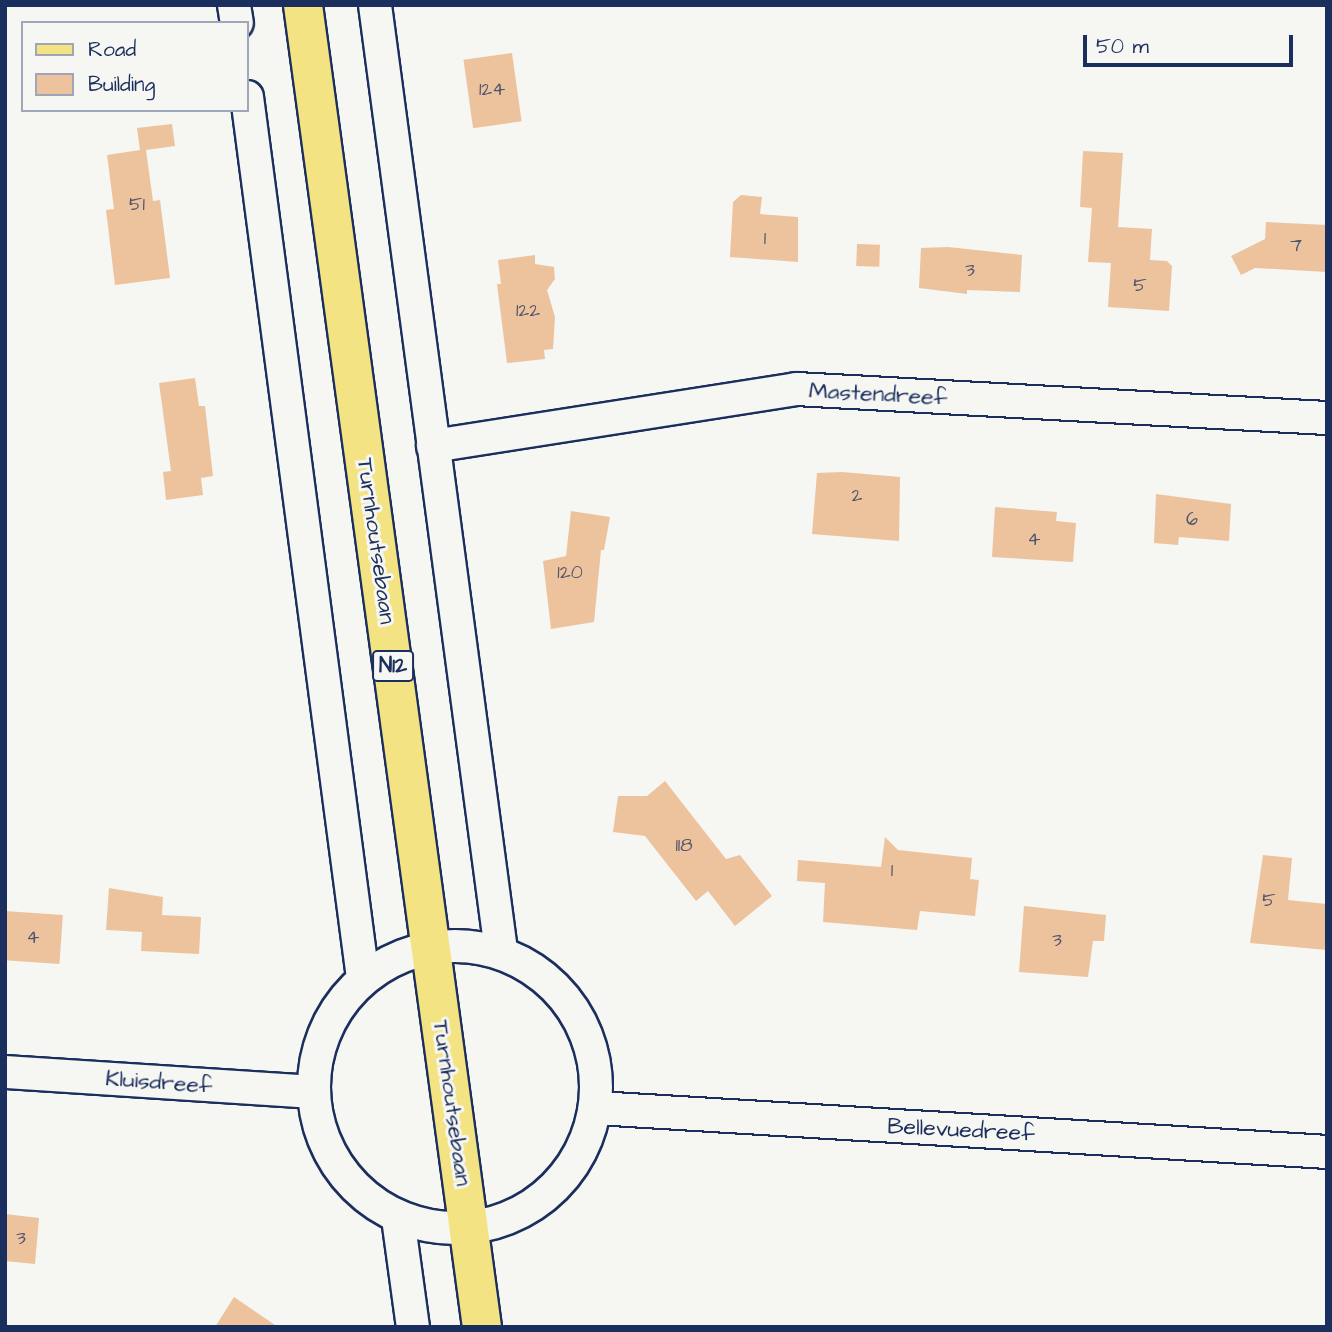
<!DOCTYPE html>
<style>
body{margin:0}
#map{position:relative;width:1332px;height:1332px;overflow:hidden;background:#f6f6f2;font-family:"Architects Daughter",sans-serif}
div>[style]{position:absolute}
.building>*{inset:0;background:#edc39d;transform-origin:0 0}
.roads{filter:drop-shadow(2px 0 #1b2f5e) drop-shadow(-2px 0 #1b2f5e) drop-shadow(0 2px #1b2f5e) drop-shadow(0 -2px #1b2f5e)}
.minor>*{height:32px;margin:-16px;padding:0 16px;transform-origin:16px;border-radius:16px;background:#f6f6f2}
.minor>.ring{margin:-16px;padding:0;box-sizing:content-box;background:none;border:32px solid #f6f6f2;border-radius:50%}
.major>*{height:38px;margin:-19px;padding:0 19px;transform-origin:19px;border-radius:19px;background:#f4e382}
span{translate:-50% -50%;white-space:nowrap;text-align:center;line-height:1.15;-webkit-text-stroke:6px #f6f6f2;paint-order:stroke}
.number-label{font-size:19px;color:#50546e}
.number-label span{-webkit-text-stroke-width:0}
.shield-label span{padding:2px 5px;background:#f6f6f2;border:2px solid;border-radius:5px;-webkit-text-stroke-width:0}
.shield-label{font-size:21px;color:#1b2f5e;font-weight:700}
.street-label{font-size:23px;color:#1b2f5e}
.frame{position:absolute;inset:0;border:7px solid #1b2f5e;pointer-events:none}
.legend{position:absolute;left:21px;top:21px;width:228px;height:91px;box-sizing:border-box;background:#f6f6f2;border:2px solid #9ea6b7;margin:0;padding:9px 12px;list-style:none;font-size:21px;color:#1b2f5e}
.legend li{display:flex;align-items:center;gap:14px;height:35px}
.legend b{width:35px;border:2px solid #9ea6b7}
.scale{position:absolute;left:1083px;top:35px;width:210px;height:32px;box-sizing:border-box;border:4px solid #1b2f5e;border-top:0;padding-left:9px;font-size:21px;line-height:24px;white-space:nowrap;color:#1b2f5e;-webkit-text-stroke:5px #f6f6f2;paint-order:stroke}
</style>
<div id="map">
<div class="building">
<i style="left:512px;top:53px;width:69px;height:49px;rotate:82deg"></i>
<i style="clip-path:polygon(172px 124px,175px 146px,146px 150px,153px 201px,160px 200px,170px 278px,115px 285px,106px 210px,114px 209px,107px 155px,140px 150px,137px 128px)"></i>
<i style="clip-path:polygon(1083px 151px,1123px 153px,1118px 227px,1152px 229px,1150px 260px,1167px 261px,1172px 266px,1169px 311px,1108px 307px,1111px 263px,1088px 262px,1092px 208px,1080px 207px)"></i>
<i style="clip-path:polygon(741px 195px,762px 197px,760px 214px,798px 217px,798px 262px,730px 257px,733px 202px)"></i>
<i style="clip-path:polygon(1266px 222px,1327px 225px,1327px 272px,1255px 268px,1241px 275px,1231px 256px,1265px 239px)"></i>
<i style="left:857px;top:244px;width:23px;height:22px;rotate:2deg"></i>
<i style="clip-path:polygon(948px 247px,1022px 255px,1020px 292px,967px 290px,967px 294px,919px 288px,921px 248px)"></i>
<i style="clip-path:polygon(535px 255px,535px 264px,554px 267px,555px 279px,547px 290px,555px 317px,553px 349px,544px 350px,545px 359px,507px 363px,497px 284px,501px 284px,498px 260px)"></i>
<i style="clip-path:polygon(195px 378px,199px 406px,205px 406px,213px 476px,201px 478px,203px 495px,166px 500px,163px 472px,171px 471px,159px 383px)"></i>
<i style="clip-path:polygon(842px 472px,900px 477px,899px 541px,812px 534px,817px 473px)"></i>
<i style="clip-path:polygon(1156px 494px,1231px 504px,1229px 541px,1179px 537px,1178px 545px,1154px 543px)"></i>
<i style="clip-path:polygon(995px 507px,1057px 512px,1056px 521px,1076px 523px,1073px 562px,992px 557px)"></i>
<i style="clip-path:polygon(571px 511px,610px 517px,604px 550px,601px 550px,594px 622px,551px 629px,543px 561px,566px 556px)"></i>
<i style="clip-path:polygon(665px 781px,726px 859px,740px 855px,772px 896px,735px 926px,708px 891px,696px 901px,645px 836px,613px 832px,618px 796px,647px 796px)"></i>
<i style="clip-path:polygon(885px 837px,898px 850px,972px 858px,970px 879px,979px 880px,975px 916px,920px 911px,917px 930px,823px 922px,825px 883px,797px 881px,798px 860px,881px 867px)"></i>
<i style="clip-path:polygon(1263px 855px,1292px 858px,1288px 900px,1327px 904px,1327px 950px,1250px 943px)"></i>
<i style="clip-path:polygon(109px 888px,163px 897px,162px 915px,201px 917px,199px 954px,141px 951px,142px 932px,106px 930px)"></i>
<i style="clip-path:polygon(1024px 906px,1106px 915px,1104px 941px,1093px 941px,1088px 977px,1019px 972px)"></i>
<i style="left:5px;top:911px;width:58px;height:49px;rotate:4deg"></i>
<i style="clip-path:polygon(5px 1214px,39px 1218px,35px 1264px,5px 1261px)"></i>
<i style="clip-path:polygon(234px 1297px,278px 1327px,215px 1327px)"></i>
</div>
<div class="roads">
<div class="minor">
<i style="left:234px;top:5px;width:18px;rotate:81deg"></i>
<i style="left:375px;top:5px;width:953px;rotate:82.41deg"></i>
<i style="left:247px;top:97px;width:889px;rotate:82.5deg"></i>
<i style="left:433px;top:446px;width:367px;rotate:-8.9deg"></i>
<i style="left:796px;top:389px;width:532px;rotate:3.13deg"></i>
<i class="ring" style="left:314px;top:946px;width:250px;height:250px"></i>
<i style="left:5px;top:1072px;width:309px;rotate:3.7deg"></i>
<i style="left:596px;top:1108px;width:732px;rotate:3.44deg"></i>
<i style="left:398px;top:1218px;width:110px;rotate:82.2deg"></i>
</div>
<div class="major">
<i style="left:303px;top:5px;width:1334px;rotate:82.29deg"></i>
</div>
</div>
<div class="number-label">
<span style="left:492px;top:90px">124</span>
<span style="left:137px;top:205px">51</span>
<span style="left:765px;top:239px">1</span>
<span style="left:1296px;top:246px">7</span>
<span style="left:970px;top:271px">3</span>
<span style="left:1140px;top:286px">5</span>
<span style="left:528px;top:311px">122</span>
<span style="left:857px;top:496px">2</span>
<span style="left:1192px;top:520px">6</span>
<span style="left:1034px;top:540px">4</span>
<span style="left:570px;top:573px">120</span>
<span style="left:684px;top:846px">118</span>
<span style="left:892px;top:871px">1</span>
<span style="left:1269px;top:901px">5</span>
<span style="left:33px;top:938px">4</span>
<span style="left:1057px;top:941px">3</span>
<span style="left:21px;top:1239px">3</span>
</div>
<div class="shield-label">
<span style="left:393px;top:666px">N12</span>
</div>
<div class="street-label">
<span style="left:878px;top:394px;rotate:3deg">Mastendreef</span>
<span style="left:376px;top:541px;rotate:82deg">Turnhoutsebaan</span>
<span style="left:159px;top:1082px;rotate:4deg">Kluisdreef</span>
<span style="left:452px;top:1103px;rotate:82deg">Turnhoutsebaan</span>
<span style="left:961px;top:1130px;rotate:3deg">Bellevuedreef</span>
</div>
<div class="frame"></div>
<ul class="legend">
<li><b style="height:9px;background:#f4e382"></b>Road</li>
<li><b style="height:19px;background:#edc39d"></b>Building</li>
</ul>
<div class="scale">50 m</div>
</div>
